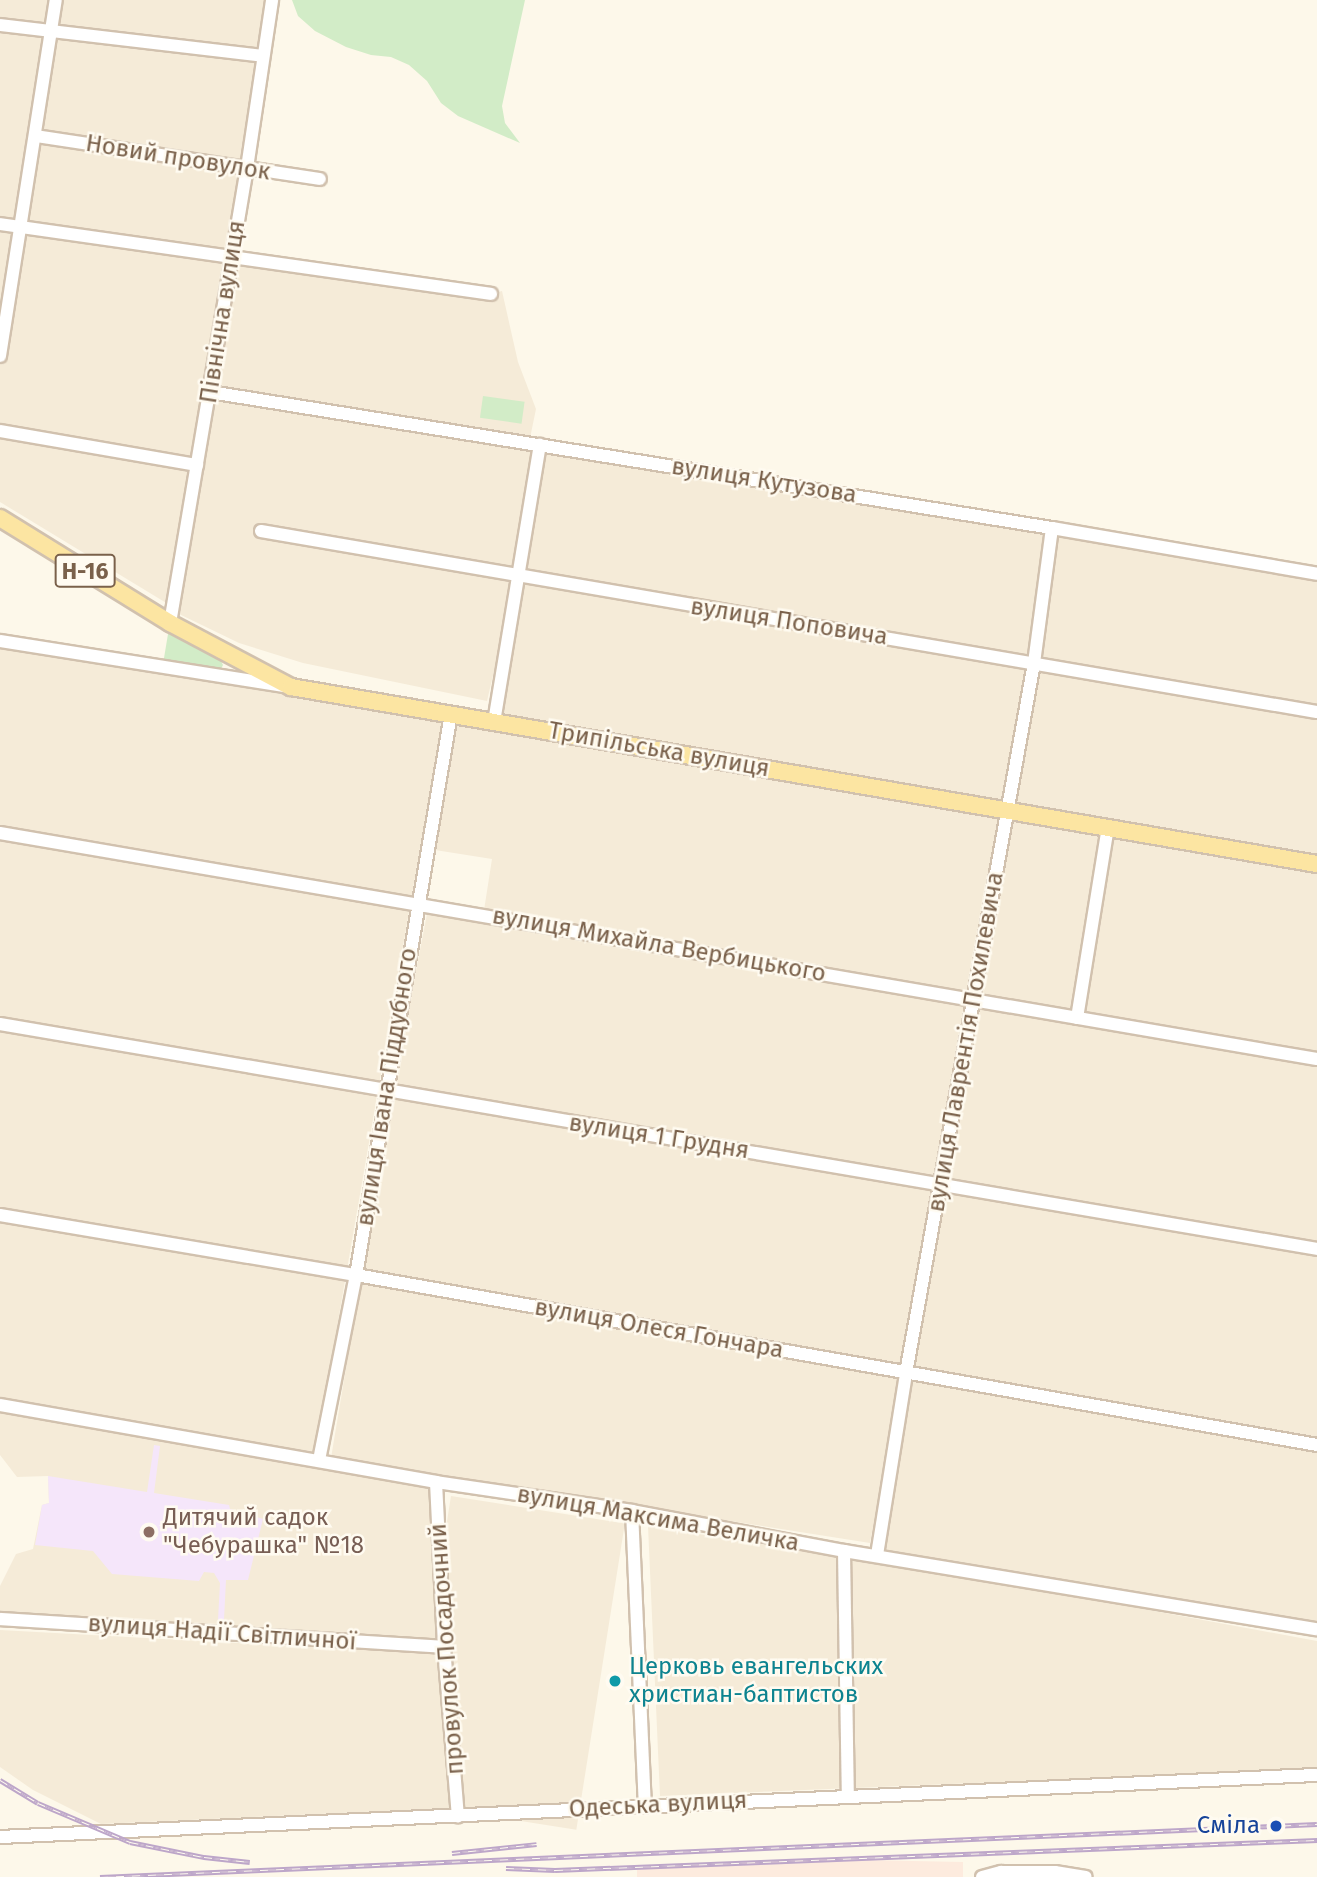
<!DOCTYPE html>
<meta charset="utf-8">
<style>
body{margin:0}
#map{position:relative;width:1317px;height:1877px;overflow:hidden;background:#fdf8ea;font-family:"Fira Sans",sans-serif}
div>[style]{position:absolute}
.residential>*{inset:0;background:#f5ebd8;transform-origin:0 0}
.commercial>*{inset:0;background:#fdebde}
.education>*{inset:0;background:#f5e6fa}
.green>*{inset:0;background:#d2ecc7;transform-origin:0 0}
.roads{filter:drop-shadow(2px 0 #d1c1ae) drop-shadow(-2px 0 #d1c1ae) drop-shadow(0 2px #d1c1ae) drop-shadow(0 -2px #d1c1ae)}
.minor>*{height:12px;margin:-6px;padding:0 6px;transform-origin:6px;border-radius:6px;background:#fff}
.major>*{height:16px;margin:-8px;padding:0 8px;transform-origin:8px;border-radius:8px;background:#fce5a2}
.rail>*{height:5px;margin-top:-2.5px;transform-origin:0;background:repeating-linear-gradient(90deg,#fffbf1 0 8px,#bda6c9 0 16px);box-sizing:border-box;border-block:2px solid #bda6c9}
.dots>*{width:19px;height:19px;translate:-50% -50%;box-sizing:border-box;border:4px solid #fffbf1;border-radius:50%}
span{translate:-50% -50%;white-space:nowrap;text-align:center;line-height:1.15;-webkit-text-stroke:5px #fffbf1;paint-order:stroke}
.shield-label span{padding:2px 5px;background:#fffbf1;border:2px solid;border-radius:5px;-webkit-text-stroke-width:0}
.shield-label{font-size:23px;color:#7a614b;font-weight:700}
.street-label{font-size:24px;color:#7a614b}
.education-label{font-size:24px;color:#785e54}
.left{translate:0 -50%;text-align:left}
.culture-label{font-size:24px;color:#0d838f}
.transit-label{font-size:24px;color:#164399}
.right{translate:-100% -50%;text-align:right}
</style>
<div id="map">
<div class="residential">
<i style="clip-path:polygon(0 0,268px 0,225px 279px,168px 604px,0 502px)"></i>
<i style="clip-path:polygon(232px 259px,491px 294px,502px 291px,518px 362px,536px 409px,529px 443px,1317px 574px,1317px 856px,1010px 801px,1009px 809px,494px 722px,513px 590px,487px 701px,303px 663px,239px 643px,175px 612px)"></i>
<i style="clip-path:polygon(0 647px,442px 721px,315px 1454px,0 1398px)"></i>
<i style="clip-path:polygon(457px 723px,1002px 817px,870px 1543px,331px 1458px,391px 1099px,427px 914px,482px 923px,492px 859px,435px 850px)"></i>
<i style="clip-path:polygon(1012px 819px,1142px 844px,1317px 871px,1317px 1624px,883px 1551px,920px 1311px)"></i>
<i style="clip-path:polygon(0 1411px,430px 1485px,437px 1639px,0 1614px,0 1586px,16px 1554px,33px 1549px,42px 1505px,49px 1503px,48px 1476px,17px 1477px,0 1455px)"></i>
<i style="left:451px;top:1496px;width:176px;height:310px;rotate:9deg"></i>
<i style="clip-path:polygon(648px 1526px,980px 1579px,1317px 1641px,1317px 1769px,660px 1796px)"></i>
<i style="clip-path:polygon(0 1630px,440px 1654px,452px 1808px,101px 1824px,33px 1790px,0 1767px)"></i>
</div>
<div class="commercial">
<i style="clip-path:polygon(812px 1859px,963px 1862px,963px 1877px,637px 1877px,637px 1868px)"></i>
</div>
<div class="education">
<i style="clip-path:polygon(154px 1445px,160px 1446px,154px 1493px,229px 1505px,230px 1509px,263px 1519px,248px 1580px,226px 1580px,224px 1620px,218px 1620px,220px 1583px,214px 1573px,204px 1572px,199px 1581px,112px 1574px,93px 1551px,35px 1545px,42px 1505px,49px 1503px,48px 1476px,147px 1492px)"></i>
</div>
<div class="green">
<i style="clip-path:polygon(292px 0,525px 0,502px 106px,505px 123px,520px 143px,458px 116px,441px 103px,427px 81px,409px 65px,391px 57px,371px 55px,346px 47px,315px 31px,298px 16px)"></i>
<i style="left:483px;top:396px;width:42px;height:22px;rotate:8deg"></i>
<i style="clip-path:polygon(169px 628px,219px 657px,223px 665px,221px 669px,163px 664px)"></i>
</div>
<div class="roads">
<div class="minor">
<i style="left:0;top:25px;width:265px;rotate:6.7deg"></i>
<i style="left:36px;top:136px;width:287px;rotate:8.6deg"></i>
<i style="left:0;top:224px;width:496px;rotate:8.1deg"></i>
<i style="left:0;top:356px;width:360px;rotate:-81.1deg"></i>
<i style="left:210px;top:392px;width:853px;rotate:9.18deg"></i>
<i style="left:1052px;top:528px;width:269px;rotate:9.8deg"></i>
<i style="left:0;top:431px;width:200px;rotate:9.8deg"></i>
<i style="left:261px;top:531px;width:1071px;rotate:9.73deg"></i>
<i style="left:170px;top:623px;width:461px;rotate:-80.4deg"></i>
<i style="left:247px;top:168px;width:170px;rotate:-81.5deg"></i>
<i style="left:0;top:641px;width:288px;rotate:9deg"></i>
<i style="left:494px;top:722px;width:281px;rotate:-80.6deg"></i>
<i style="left:0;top:833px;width:1336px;rotate:9.74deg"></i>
<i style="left:1077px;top:1018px;width:193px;rotate:-80.8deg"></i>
<i style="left:0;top:1024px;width:1336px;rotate:9.69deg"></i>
<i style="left:0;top:1215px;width:361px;rotate:9.6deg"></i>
<i style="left:356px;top:1275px;width:976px;rotate:10.03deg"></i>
<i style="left:0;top:1405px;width:443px;rotate:10deg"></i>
<i style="left:436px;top:1482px;width:198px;rotate:8.4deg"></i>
<i style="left:632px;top:1511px;width:216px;rotate:10.7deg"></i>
<i style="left:844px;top:1551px;width:479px;rotate:9.4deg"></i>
<i style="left:319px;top:1460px;width:189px;rotate:-78.7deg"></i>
<i style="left:356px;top:1275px;width:569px;rotate:-80.39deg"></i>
<i style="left:436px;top:1482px;width:165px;rotate:87.2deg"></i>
<i style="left:444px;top:1647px;width:170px;rotate:85.3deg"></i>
<i style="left:632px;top:1511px;width:294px;rotate:87.5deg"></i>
<i style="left:844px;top:1551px;width:244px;rotate:89.1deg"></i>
<i style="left:877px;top:1555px;width:184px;rotate:-80.9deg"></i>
<i style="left:906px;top:1373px;width:721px;rotate:-79.78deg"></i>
<i style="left:1034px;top:663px;width:136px;rotate:-82.4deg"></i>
<i style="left:0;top:1619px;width:445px;rotate:3.6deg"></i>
<i style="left:0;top:1837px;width:1318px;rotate:-2.7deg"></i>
<i style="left:982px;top:1877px;width:20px;rotate:-15deg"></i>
<i style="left:1001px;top:1872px;width:54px"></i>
<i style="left:1055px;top:1872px;width:31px;rotate:9deg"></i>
</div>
<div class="major">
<i style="left:0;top:518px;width:200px;rotate:31.7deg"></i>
<i style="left:170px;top:623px;width:137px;rotate:27.9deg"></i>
<i style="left:291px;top:687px;width:1041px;rotate:9.79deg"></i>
</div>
</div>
<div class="rail">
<i style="left:0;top:1780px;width:44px;rotate:31.2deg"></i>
<i style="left:38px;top:1803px;width:100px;rotate:23deg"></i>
<i style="left:130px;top:1842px;width:76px;rotate:11.5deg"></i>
<i style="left:204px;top:1857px;width:46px;rotate:6.2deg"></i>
<i style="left:452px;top:1853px;width:85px;rotate:-6deg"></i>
<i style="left:506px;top:1868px;width:49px;rotate:2.3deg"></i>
<i style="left:555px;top:1870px;width:763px;rotate:-2.25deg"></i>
<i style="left:100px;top:1877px;width:1218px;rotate:-2.49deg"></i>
</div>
<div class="dots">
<i style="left:149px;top:1532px;background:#8d6e63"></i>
<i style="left:615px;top:1681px;background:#0f9aa8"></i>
<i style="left:1276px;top:1826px;background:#1a4fb4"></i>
</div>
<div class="shield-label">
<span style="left:85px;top:571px">Н-16</span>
</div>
<div class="street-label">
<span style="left:178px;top:158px;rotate:9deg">Новий провулок</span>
<span style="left:223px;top:312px;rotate:-81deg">Північна вулиця</span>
<span style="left:764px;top:481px;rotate:9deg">вулиця Кутузова</span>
<span style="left:789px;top:622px;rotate:9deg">вулиця Поповича</span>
<span style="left:659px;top:750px;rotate:10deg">Трипільська вулиця</span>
<span style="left:659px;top:945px;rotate:10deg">вулиця Михайла Вербицького</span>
<span style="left:966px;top:1042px;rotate:-80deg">вулиця Лаврентія Похилевича</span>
<span style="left:387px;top:1087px;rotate:-81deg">вулиця Івана Піддубного</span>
<span style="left:659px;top:1137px;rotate:9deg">вулиця 1 Грудня</span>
<span style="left:659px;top:1329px;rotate:10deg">вулиця Олеся Гончара</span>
<span style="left:658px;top:1519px;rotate:10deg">вулиця Максима Величка</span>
<span style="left:222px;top:1633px;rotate:4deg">вулиця Надії Світличної</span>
<span style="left:447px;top:1649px;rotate:-94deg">провулок Посадочний</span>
<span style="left:658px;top:1805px;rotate:-3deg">Одеська вулиця</span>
</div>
<div class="education-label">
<span class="left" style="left:163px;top:1532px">Дитячий садок<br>"Чебурашка" №18</span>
</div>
<div class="culture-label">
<span class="left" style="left:629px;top:1681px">Церковь евангельских<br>христиан-баптистов</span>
</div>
<div class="transit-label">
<span class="right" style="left:1260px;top:1826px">Сміла</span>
</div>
</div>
